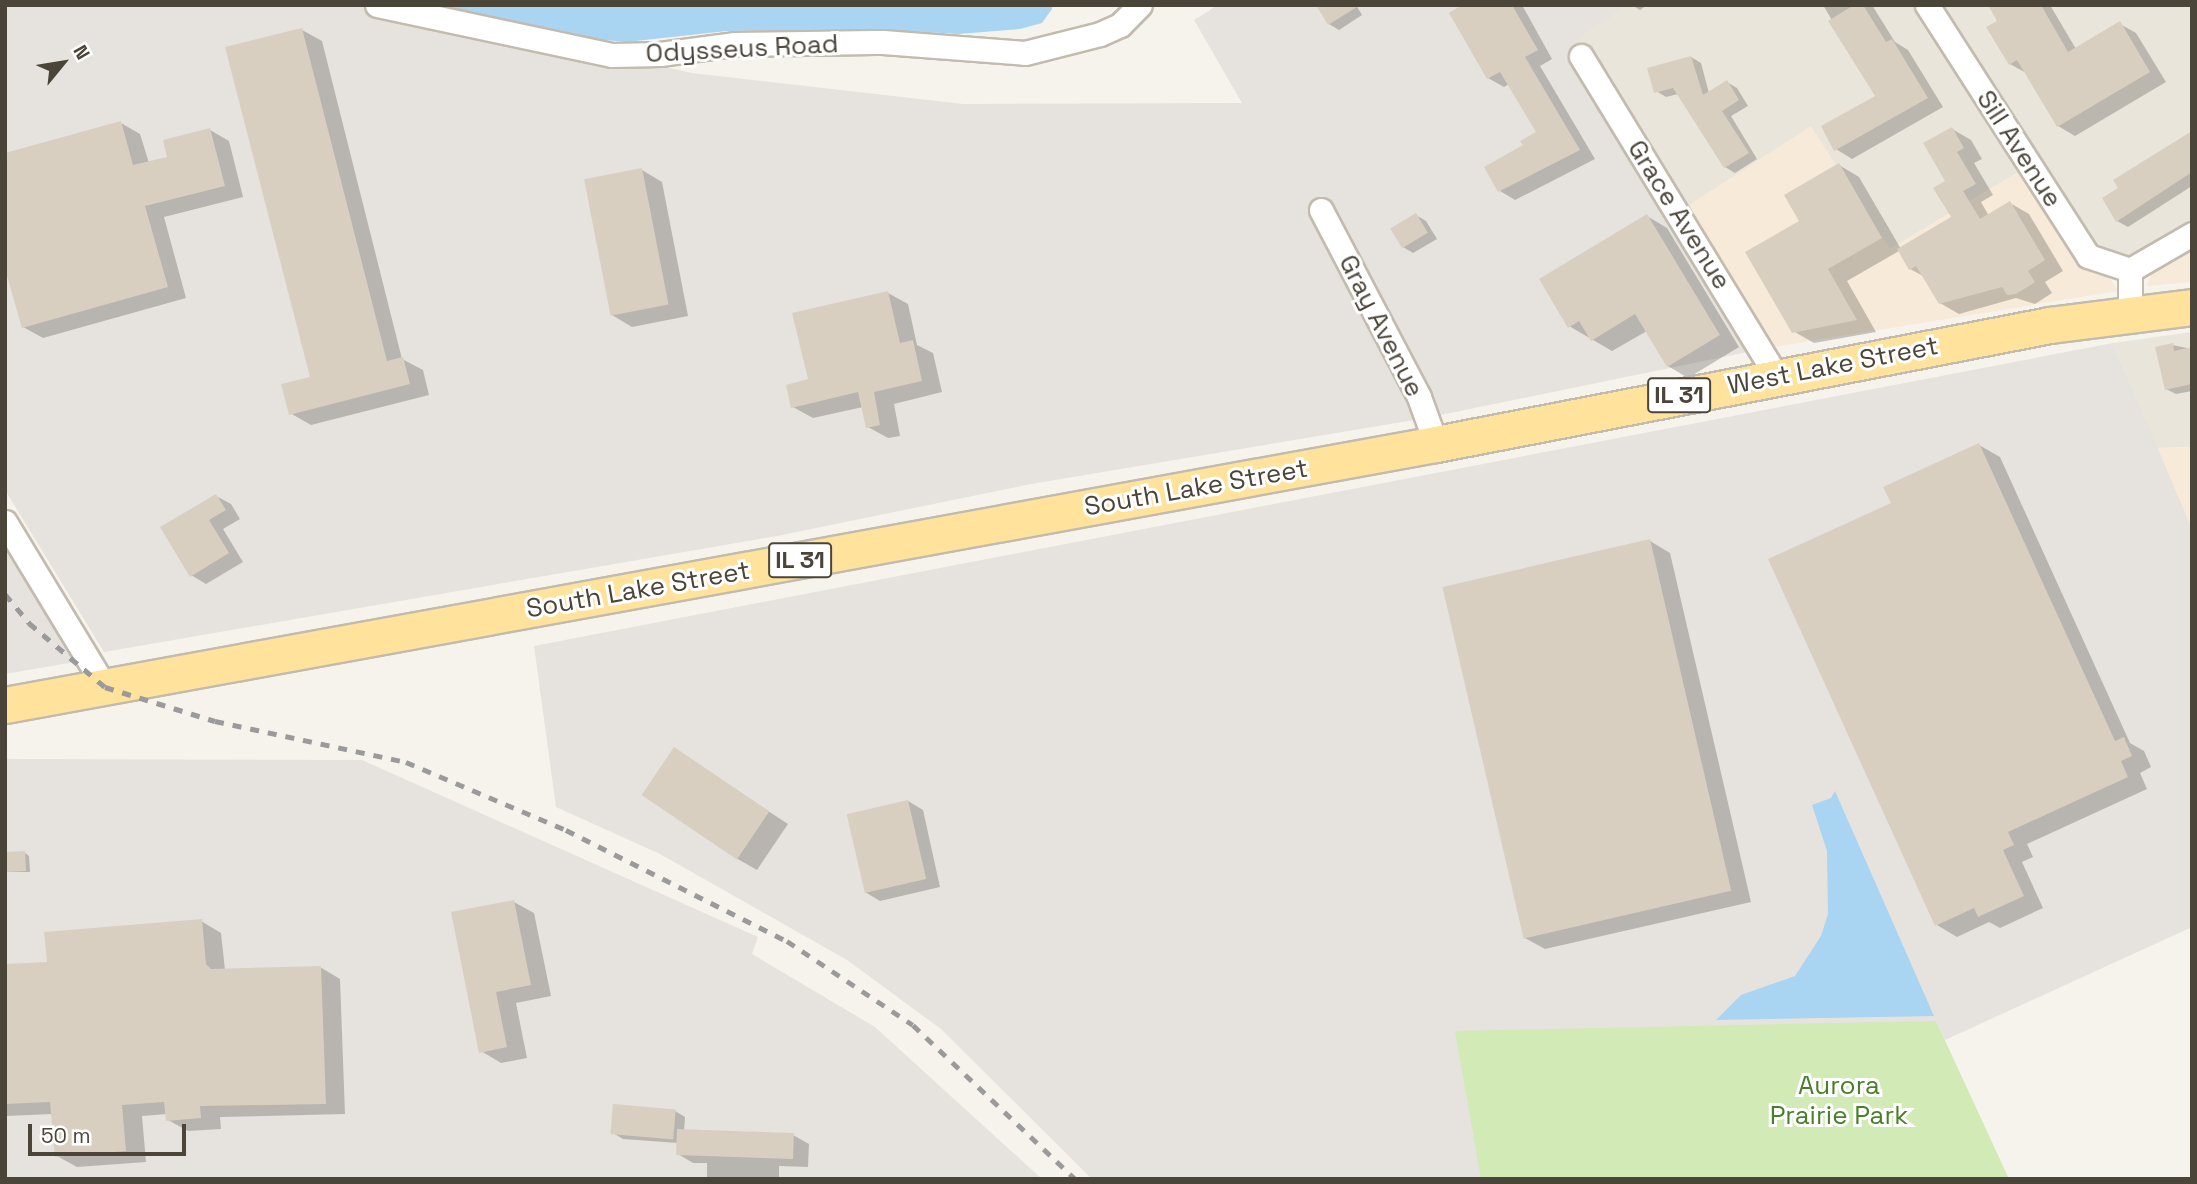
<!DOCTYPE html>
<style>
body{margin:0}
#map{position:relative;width:2197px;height:1184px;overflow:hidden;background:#f6f3ec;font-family:"Space Grotesk",sans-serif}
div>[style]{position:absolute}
.residential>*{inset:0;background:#eae5da}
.commercial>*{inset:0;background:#f7ead8}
.industrial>*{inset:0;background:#e6e2dd}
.green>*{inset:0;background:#d2eab5}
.water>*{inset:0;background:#a9d4f2}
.shadow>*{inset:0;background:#0003}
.building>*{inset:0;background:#d8cfc1;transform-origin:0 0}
.roads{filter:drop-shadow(2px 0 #c2bbae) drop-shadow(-2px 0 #c2bbae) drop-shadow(0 2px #c2bbae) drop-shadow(0 -2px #c2bbae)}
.street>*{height:23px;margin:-11.5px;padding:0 11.5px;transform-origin:11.5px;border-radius:11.5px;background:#fff}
.primary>*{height:35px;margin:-17.5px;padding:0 17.5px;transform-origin:17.5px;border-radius:17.5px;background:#ffe39c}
.rail>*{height:5px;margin-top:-2.5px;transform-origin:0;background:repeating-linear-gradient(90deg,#9a9a9a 0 9px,transparent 0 18px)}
span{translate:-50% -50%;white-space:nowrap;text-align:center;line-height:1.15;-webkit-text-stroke:6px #fff;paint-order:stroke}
.shield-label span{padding:2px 5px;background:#fff;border:2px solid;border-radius:5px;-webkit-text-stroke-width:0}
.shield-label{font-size:24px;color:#4b4439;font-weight:700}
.street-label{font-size:26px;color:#4b4439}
.park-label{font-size:26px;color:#4a7f2a}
.frame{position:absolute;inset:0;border:7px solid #4b4439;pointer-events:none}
.north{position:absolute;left:28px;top:28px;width:70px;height:70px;-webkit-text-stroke:5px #fff;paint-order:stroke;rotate:60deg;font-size:19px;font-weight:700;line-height:28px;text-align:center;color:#4b4439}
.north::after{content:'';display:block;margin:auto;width:24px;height:32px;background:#4b4439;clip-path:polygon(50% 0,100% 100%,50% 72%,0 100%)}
.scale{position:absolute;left:28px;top:1124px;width:158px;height:32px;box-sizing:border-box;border:4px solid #4b4439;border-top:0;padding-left:9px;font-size:21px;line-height:24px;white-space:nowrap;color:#4b4439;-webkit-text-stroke:5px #fff;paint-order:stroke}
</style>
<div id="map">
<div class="residential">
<i style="clip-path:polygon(1629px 5px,2192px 5px,2192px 225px,2135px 258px,2090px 245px,2037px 161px,1890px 249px,1683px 209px,1577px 37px)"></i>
<i style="clip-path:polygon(2192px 332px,2192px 447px,2157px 448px,2113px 343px)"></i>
</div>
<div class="commercial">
<i style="clip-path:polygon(1811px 126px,1890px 249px,2037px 161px,2118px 291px,1767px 348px,1683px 209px)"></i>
<i style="clip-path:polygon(2192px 246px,2192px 282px,2147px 286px,2154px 268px)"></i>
<i style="clip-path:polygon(2192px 447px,2192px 529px,2157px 448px)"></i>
</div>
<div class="industrial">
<i style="clip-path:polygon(5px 5px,388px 5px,692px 73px,963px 104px,1242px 103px,1194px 20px,1218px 5px,1629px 5px,1578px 38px,1767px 348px,1426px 418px,1031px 484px,777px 536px,104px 652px,5px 490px)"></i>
<i style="clip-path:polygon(2113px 343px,2192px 529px,2192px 927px,1945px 1040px,1936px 1021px,1484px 1179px,1092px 1179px,941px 1029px,847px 960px,660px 854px,556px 807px,534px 646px)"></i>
<i style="clip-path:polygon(5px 547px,75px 662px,5px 674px)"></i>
<i style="clip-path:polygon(5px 759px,362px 760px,758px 937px,752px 954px,875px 1027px,1042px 1179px,5px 1179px)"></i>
</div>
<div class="green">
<i style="clip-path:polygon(1936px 1021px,2009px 1179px,1481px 1179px,1455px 1031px)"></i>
</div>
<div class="water">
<i style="clip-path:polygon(433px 5px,1052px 5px,1052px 9px,1042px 23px,1020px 29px,958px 34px,874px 29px,727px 31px,626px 42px,532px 33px)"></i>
<i style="clip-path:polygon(1835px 791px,1934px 1016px,1716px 1020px,1741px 995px,1795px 976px,1821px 936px,1828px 914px,1827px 851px,1812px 805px,1831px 798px)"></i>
</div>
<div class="shadow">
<i style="clip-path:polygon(1356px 5px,1362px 15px,1339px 30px,1329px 24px)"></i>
<i style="clip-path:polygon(1461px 5px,1522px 5px,1552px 59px,1540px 66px,1595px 159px,1515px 200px,1500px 191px,1539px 132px,1509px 84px,1504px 87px,1488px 78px)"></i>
<i style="clip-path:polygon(1632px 5px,1647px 5px,1640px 10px)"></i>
<i style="clip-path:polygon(1823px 5px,1872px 5px,1895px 42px,1908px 50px,1943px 107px,1852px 159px,1836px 149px,1877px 97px)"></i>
<i style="clip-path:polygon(1990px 5px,2050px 5px,2076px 49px,2120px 24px,2136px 33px,2166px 82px,2075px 136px,2058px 126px,2028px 74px,2010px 64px,1999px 21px)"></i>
<i style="clip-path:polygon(302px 30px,322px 41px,402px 359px,423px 370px,429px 395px,311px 425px,290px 413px,312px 378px)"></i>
<i style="clip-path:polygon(1691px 57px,1701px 63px,1709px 93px,1727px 82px,1737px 88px,1748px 106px,1731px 116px,1757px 159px,1735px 173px,1725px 167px,1678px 94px,1666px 97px,1656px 91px)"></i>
<i style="clip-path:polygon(121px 123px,140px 134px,149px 163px,169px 158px,210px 130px,229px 141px,243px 197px,164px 217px,186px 298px,43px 338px,23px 327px)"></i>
<i style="clip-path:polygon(1952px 129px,1971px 140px,1982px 159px,1974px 163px,1993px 195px,1981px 202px,1989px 216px,2010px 203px,2029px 214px,2063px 271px,2045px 282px,2052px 293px,2035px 304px,2016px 298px,1959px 314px,1940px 303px,1925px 277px,1910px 269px,1899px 251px,1847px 281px,1876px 332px,1814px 343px,1793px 331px,1801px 221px,1839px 165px,1859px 177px,1901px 249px,1953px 217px,1948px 182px)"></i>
<i style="clip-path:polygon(2192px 133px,2192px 186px,2128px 227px,2117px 221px)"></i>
<i style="clip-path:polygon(642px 170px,662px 182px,688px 316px,632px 327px,612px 315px)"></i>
<i style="clip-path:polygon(1416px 215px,1426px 221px,1437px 239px,1413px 253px,1403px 247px)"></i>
<i style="clip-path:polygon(1647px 216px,1667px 228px,1739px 347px,1688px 378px,1668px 366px,1647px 331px,1612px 351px,1569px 326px)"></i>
<i style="clip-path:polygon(888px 293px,908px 304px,917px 345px,933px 353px,942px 392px,894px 404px,900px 436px,888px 438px,868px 427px,863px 407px,813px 418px,793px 407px)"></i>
<i style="clip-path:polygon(2172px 345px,2192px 349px,2192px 391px,2176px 394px,2166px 389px)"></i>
<i style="clip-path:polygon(1979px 445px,2000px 457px,2130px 743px,2144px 751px,2151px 767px,2140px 773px,2147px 789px,2027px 844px,2033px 857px,2022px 862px,2043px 908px,2000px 928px,1989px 922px,1957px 937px,1937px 925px,1893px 504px)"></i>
<i style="clip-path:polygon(216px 496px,231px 504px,240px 519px,223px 529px,243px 562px,206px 584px,191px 575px)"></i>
<i style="clip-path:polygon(1650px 541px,1670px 553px,1751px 902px,1545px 949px,1525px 938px)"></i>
<i style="clip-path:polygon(674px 749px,788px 824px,757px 870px,736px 858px)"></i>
<i style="clip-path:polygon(908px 801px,923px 810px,940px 887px,880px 901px,865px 892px)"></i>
<i style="clip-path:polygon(25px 853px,29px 856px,30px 872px,5px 872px)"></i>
<i style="clip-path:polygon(514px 902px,534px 913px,551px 996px,516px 1003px,527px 1058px,501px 1063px,481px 1051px)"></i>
<i style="clip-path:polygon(201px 921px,221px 933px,225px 970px,320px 967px,340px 979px,345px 1114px,220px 1117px,221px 1129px,188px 1131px,168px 1120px,167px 1114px,142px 1116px,146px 1162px,77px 1167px,57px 1156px,53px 1114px,5px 1116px,5px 966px,49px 964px)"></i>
<i style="clip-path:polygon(675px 1111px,685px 1117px,684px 1131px,793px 1135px,809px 1144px,808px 1167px,779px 1166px,779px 1179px,707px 1179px,707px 1163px,693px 1163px,678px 1154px,678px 1143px,623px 1139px,613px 1133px)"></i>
</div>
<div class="building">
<i style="clip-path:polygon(1316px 5px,1360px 5px,1328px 25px)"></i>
<i style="clip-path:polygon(1462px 5px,1512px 5px,1538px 50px,1525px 57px,1580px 150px,1498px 192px,1484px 167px,1523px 145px,1520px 141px,1536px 132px,1500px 72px,1487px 79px,1449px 13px)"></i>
<i style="clip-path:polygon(1854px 5px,1863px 5px,1886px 42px,1892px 39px,1928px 98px,1834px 151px,1821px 126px,1875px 96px,1828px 21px)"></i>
<i style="clip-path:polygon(1988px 5px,2041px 5px,2068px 52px,2120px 21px,2150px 72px,2057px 127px,2017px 60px,2009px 65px,1986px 27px,1997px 21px)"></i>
<i style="clip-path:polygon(302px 28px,387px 361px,403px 357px,410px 384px,289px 415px,281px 384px,310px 377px,225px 47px)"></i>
<i style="clip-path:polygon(1691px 56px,1703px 95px,1727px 80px,1739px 100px,1722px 111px,1749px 153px,1724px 168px,1673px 88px,1654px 93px,1647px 68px)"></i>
<i style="clip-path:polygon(121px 121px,133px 165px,167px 157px,163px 140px,210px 128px,225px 186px,145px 206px,168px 287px,22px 328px,5px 269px,5px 153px)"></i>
<i style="clip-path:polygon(1952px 127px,1964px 148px,1957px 152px,1976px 184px,1963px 191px,1980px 219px,2010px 201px,2045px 260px,2028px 271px,2035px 282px,2016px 294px,2007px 295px,2002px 287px,1939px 304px,1916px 266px,1909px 270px,1897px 249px,1951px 217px,1933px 188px,1945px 181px,1923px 143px)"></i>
<i style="clip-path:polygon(2192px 131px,2192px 172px,2116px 222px,2102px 198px,2118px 188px,2113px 180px)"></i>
<i style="clip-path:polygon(1839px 163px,1882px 238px,1828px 269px,1857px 320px,1792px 333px,1745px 252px,1799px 221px,1784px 195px)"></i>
<i style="left:642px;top:168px;width:139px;height:59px;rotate:79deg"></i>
<i style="left:1416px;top:213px;width:23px;height:30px;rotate:59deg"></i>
<i style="clip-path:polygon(1647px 214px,1720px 335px,1667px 367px,1635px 314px,1591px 341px,1579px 321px,1568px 328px,1539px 279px)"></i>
<i style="clip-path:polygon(888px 291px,900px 343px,913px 340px,922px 381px,874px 392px,880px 425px,866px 428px,858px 392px,791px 408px,786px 385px,808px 379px,792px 313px)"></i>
<i style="clip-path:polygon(2173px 343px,2174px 351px,2192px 347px,2192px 384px,2165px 390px,2155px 347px)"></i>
<i style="clip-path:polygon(1979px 443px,2115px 741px,2124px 737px,2132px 756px,2121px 761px,2128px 777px,2008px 832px,2014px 845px,2003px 850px,2024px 896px,1978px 917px,1974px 908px,1935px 926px,1768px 559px,1891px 503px,1883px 487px)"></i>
<i style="clip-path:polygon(216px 494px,226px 510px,209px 520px,229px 553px,190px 577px,160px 527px)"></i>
<i style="left:1650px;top:539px;width:361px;height:213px;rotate:77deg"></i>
<i style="left:674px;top:747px;width:115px;height:58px;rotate:34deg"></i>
<i style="left:908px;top:800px;width:81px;height:63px;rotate:77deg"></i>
<i style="left:25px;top:851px;width:20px;height:20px;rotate:87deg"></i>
<i style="clip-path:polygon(514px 900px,531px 985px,496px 992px,507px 1047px,479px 1053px,451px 912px)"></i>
<i style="clip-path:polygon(202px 919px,206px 964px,211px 969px,321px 966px,326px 1104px,200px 1106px,201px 1118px,166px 1121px,164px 1102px,122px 1105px,126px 1151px,55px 1157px,50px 1102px,5px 1104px,5px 964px,47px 962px,44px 932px)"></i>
<i style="left:613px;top:1104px;width:63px;height:30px;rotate:5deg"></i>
<i style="left:677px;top:1129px;width:117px;height:26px;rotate:2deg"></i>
</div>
<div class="roads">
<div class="street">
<i style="left:377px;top:5px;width:240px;rotate:12deg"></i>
<i style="left:612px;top:55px;width:48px;rotate:-1.2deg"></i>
<i style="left:660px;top:54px;width:76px;rotate:-7.6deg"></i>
<i style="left:735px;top:44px;width:148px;rotate:-0.8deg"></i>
<i style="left:883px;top:42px;width:142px;rotate:4.4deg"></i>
<i style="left:1025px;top:53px;width:77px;rotate:-14.2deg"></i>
<i style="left:1100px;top:34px;width:22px;rotate:-24deg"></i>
<i style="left:1120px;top:25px;width:28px;rotate:-45deg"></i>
<i style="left:1927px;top:5px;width:298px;rotate:57.3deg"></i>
<i style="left:2088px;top:256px;width:44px;rotate:18.4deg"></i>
<i style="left:1581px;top:56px;width:374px;rotate:58.6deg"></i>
<i style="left:1321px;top:210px;width:211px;rotate:62.3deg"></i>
<i style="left:1419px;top:397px;width:50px;rotate:70.1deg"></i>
<i style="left:2130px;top:270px;width:72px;rotate:-30.1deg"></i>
<i style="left:2130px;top:316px;width:46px;rotate:-90deg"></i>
<i style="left:5px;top:522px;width:193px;rotate:58.8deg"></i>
</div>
<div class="primary">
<i style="left:5px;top:705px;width:1455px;rotate:-10.34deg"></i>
<i style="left:1436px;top:444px;width:625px;rotate:-10.97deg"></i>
<i style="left:2050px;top:325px;width:143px;rotate:-7.2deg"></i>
</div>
</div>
<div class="rail">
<i style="left:5px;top:594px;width:38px;rotate:50deg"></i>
<i style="left:29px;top:623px;width:99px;rotate:40.1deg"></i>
<i style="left:105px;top:687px;width:115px;rotate:17.2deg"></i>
<i style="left:215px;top:721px;width:195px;rotate:12.1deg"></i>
<i style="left:406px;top:762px;width:174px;rotate:23deg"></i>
<i style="left:566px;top:830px;width:247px;rotate:26.7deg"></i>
<i style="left:787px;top:941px;width:151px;rotate:33.7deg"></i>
<i style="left:913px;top:1025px;width:224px;rotate:43.5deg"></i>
</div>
<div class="shield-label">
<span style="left:1679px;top:395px">IL 31</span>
<span style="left:800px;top:560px">IL 31</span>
</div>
<div class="street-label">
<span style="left:742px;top:49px;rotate:-3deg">Odysseus Road</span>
<span style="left:2019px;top:149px;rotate:57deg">Sill Avenue</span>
<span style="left:1679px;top:215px;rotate:58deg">Grace Avenue</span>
<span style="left:1381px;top:326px;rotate:63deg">Gray Avenue</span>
<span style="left:1833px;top:366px;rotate:-11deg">West Lake Street</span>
<span style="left:1196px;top:488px;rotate:-10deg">South Lake Street</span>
<span style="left:638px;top:590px;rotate:-10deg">South Lake Street</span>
</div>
<div class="park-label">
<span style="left:1839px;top:1101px">Aurora<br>Prairie Park</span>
</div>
<div class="frame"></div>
<div class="north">N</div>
<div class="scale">50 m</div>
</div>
